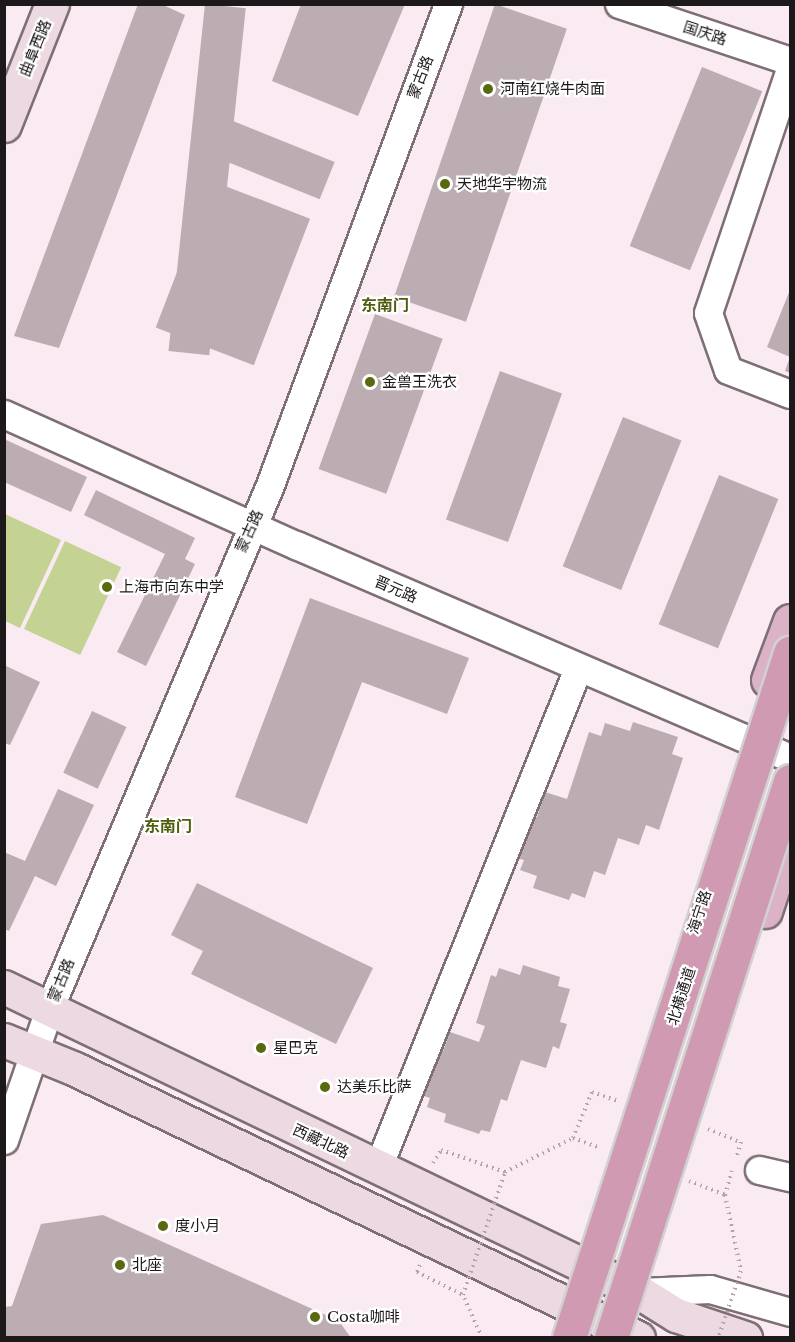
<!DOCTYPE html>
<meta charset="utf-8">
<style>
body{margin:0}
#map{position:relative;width:795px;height:1342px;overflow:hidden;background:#faeaf1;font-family:"Libre Baskerville","Noto Sans SC",serif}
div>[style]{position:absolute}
.green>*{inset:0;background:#c4d394;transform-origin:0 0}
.building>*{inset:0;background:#bcadb3;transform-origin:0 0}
.path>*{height:4px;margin-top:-2px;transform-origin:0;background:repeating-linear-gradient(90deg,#b1a4aa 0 1.5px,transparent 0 6px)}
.roads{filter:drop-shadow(2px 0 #7d6f75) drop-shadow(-2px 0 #7d6f75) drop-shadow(0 2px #7d6f75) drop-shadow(0 -2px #7d6f75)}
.minor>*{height:27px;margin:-13.5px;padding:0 13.5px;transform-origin:13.5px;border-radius:13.5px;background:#fff}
.secondary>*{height:33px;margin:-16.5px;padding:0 16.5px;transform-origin:16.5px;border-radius:16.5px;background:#edd9e2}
.primary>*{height:33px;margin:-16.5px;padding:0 16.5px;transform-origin:16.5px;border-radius:16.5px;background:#dcb3c6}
.path-bridge>*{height:4px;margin-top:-2px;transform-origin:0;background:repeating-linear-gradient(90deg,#b1a4aa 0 1.5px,transparent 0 6px)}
.bridges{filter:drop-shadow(2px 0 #d2d1d1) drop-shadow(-2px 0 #d2d1d1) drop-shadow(0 2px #d2d1d1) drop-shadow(0 -2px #d2d1d1)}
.trunk-bridge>*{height:33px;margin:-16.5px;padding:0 16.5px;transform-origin:16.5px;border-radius:16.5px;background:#d09ab3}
.dots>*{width:16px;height:16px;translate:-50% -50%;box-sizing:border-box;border:3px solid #fff;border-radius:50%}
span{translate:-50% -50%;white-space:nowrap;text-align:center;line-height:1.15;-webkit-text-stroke:4.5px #fff;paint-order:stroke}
.street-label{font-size:15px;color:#1d181a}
.poi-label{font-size:15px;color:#1d181a}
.left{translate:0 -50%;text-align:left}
.neighbourhood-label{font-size:16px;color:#505d0e;font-weight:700}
.frame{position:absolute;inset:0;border:6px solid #1d181a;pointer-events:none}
</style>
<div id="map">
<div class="green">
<i style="clip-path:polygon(5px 514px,61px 540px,20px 628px,5px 621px)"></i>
<i style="left:65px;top:541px;width:62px;height:97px;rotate:25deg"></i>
</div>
<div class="building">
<i style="clip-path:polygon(138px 4px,161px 4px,185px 15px,59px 348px,14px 336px)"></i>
<i style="left:205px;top:4px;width:41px;height:349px;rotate:6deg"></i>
<i style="clip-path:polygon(301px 4px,405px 4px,358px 116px,272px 81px)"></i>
<i style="left:495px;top:4px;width:76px;height:310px;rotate:19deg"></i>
<i style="left:702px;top:67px;width:65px;height:193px;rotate:22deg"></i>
<i style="left:228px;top:119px;width:115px;height:40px;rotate:22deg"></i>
<i style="left:212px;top:181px;width:105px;height:157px;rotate:21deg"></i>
<i style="clip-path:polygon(790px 290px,790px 373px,785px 371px,790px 357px,767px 347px)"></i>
<i style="left:375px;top:314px;width:72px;height:165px;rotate:20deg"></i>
<i style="left:500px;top:371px;width:66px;height:158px;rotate:20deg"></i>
<i style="left:623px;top:417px;width:63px;height:161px;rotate:22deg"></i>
<i style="clip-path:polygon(4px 439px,87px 477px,71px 512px,4px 482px)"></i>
<i style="left:719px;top:475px;width:64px;height:161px;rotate:22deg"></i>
<i style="clip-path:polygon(96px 490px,195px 538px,185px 559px,195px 564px,146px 666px,117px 652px,165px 554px,84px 515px)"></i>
<i style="clip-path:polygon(310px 598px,469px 658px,447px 714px,362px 682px,307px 824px,235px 797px)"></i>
<i style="clip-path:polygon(6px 666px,40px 682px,10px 745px,4px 743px)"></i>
<i style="left:92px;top:711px;width:38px;height:68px;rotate:25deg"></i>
<i style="clip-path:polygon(633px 722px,678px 737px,672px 754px,683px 758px,659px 830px,646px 825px,639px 845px,618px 838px,605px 875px,594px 871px,585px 898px,572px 893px,569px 900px,533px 888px,537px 876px,520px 870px,524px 860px,516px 858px,530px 814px,537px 817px,545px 792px,567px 799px,589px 732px,601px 736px,605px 723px,630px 731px)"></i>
<i style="clip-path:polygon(58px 789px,94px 805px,56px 886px,35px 876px,9px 931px,4px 929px,4px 852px,25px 861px)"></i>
<i style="clip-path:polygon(197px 883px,373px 968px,336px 1044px,191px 974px,203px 951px,171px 935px)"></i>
<i style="clip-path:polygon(523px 965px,560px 977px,558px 986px,570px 989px,560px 1022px,567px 1024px,559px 1049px,553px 1046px,546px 1068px,521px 1060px,507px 1101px,501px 1099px,490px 1132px,481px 1130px,479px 1134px,444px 1122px,446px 1114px,427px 1107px,430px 1098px,421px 1095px,436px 1048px,443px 1051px,450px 1032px,479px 1042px,485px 1026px,476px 1023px,491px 975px,496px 977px,499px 968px,520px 975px)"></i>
<i style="clip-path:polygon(103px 1215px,339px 1321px,351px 1338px,4px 1338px,4px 1307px,12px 1306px,41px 1224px)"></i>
</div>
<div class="path">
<i style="left:708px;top:1129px;width:35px;rotate:22deg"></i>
<i style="left:741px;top:1142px;width:14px;rotate:107deg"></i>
<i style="left:573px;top:1138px;width:50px;rotate:-67.6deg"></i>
<i style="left:592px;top:1092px;width:28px;rotate:19deg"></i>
<i style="left:433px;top:1163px;width:15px;rotate:-58deg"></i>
<i style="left:441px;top:1150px;width:68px;rotate:19deg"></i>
<i style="left:725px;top:1195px;width:25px;rotate:-74deg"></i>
<i style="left:420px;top:1265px;width:8px;rotate:113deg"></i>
<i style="left:417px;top:1272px;width:51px;rotate:26.6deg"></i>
</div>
<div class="roads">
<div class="minor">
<i style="left:619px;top:4px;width:180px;rotate:18.4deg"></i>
<i style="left:790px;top:69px;width:257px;rotate:108.6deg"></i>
<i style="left:708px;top:313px;width:60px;rotate:70.7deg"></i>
<i style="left:728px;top:370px;width:66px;rotate:21.2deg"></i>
<i style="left:4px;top:414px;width:320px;rotate:24.2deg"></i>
<i style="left:296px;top:545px;width:538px;rotate:23.32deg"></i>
<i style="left:4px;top:1140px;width:139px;rotate:-71deg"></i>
<i style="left:49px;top:1009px;width:569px;rotate:-67.13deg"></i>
<i style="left:270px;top:485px;width:513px;rotate:-69.69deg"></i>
<i style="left:378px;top:1167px;width:538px;rotate:-68.16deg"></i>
<i style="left:759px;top:1170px;width:32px;rotate:13deg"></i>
<i style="left:639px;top:1292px;width:71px;rotate:-2.4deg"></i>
<i style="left:710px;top:1289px;width:83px;rotate:16deg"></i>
</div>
<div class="secondary">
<i style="left:4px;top:125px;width:130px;rotate:-68.4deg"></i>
<i style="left:4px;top:987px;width:704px;rotate:25.66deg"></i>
<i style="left:639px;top:1292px;width:44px;rotate:31.9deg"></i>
<i style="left:676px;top:1315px;width:73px;rotate:18.4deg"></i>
<i style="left:4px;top:1040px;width:77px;rotate:22.2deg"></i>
<i style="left:75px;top:1069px;width:624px;rotate:25.54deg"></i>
</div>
<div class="primary">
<i style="left:768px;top:680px;width:63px;rotate:-69.6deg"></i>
<i style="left:765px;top:911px;width:80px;rotate:-71.8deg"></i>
</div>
</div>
<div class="path-bridge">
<i style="left:689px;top:1181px;width:39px;rotate:21deg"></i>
<i style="left:725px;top:1195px;width:78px;rotate:78.1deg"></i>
<i style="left:741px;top:1271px;width:71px;rotate:108.9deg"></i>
<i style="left:482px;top:1338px;width:47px;rotate:-113.8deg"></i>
<i style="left:463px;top:1295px;width:130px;rotate:-71.1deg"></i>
<i style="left:505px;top:1172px;width:76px;rotate:-26.6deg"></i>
<i style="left:573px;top:1138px;width:29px;rotate:20deg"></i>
</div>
<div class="bridges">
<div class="trunk-bridge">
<i style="left:569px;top:1338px;width:720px;rotate:-72.12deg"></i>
<i style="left:611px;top:1338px;width:585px;rotate:-72.18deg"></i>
</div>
</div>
<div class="dots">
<i style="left:488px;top:89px;background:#5a6810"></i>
<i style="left:445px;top:184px;background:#5a6810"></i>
<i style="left:370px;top:382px;background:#5a6810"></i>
<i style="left:107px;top:587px;background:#5a6810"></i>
<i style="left:261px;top:1048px;background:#5a6810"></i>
<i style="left:325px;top:1087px;background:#5a6810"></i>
<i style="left:163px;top:1226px;background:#5a6810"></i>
<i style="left:120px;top:1265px;background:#5a6810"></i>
<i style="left:315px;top:1317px;background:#5a6810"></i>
</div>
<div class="street-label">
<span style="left:705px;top:33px;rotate:18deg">国庆路</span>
<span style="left:35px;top:48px;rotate:-68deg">曲阜西路</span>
<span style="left:420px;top:77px;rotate:-69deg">蒙古路</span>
<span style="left:249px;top:531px;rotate:-66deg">蒙古路</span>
<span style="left:396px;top:589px;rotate:23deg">晋元路</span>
<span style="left:699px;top:912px;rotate:-72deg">海宁路</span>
<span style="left:61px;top:980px;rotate:-68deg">蒙古路</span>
<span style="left:681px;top:996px;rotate:-72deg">北横通道</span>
<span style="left:321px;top:1141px;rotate:25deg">西藏北路</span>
</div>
<div class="poi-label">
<span class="left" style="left:500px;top:89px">河南红烧牛肉面</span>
<span class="left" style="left:457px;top:184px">天地华宇物流</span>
<span class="left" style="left:382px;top:382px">金兽王洗衣</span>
<span class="left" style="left:119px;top:587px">上海市向东中学</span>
<span class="left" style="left:273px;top:1048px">星巴克</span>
<span class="left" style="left:337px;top:1087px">达美乐比萨</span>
<span class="left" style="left:175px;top:1226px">度小月</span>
<span class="left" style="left:132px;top:1265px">北座</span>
<span class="left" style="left:327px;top:1317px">Costa咖啡</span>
</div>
<div class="neighbourhood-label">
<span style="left:385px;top:305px">东南门</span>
<span style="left:168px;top:826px">东南门</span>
</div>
<div class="frame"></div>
</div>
